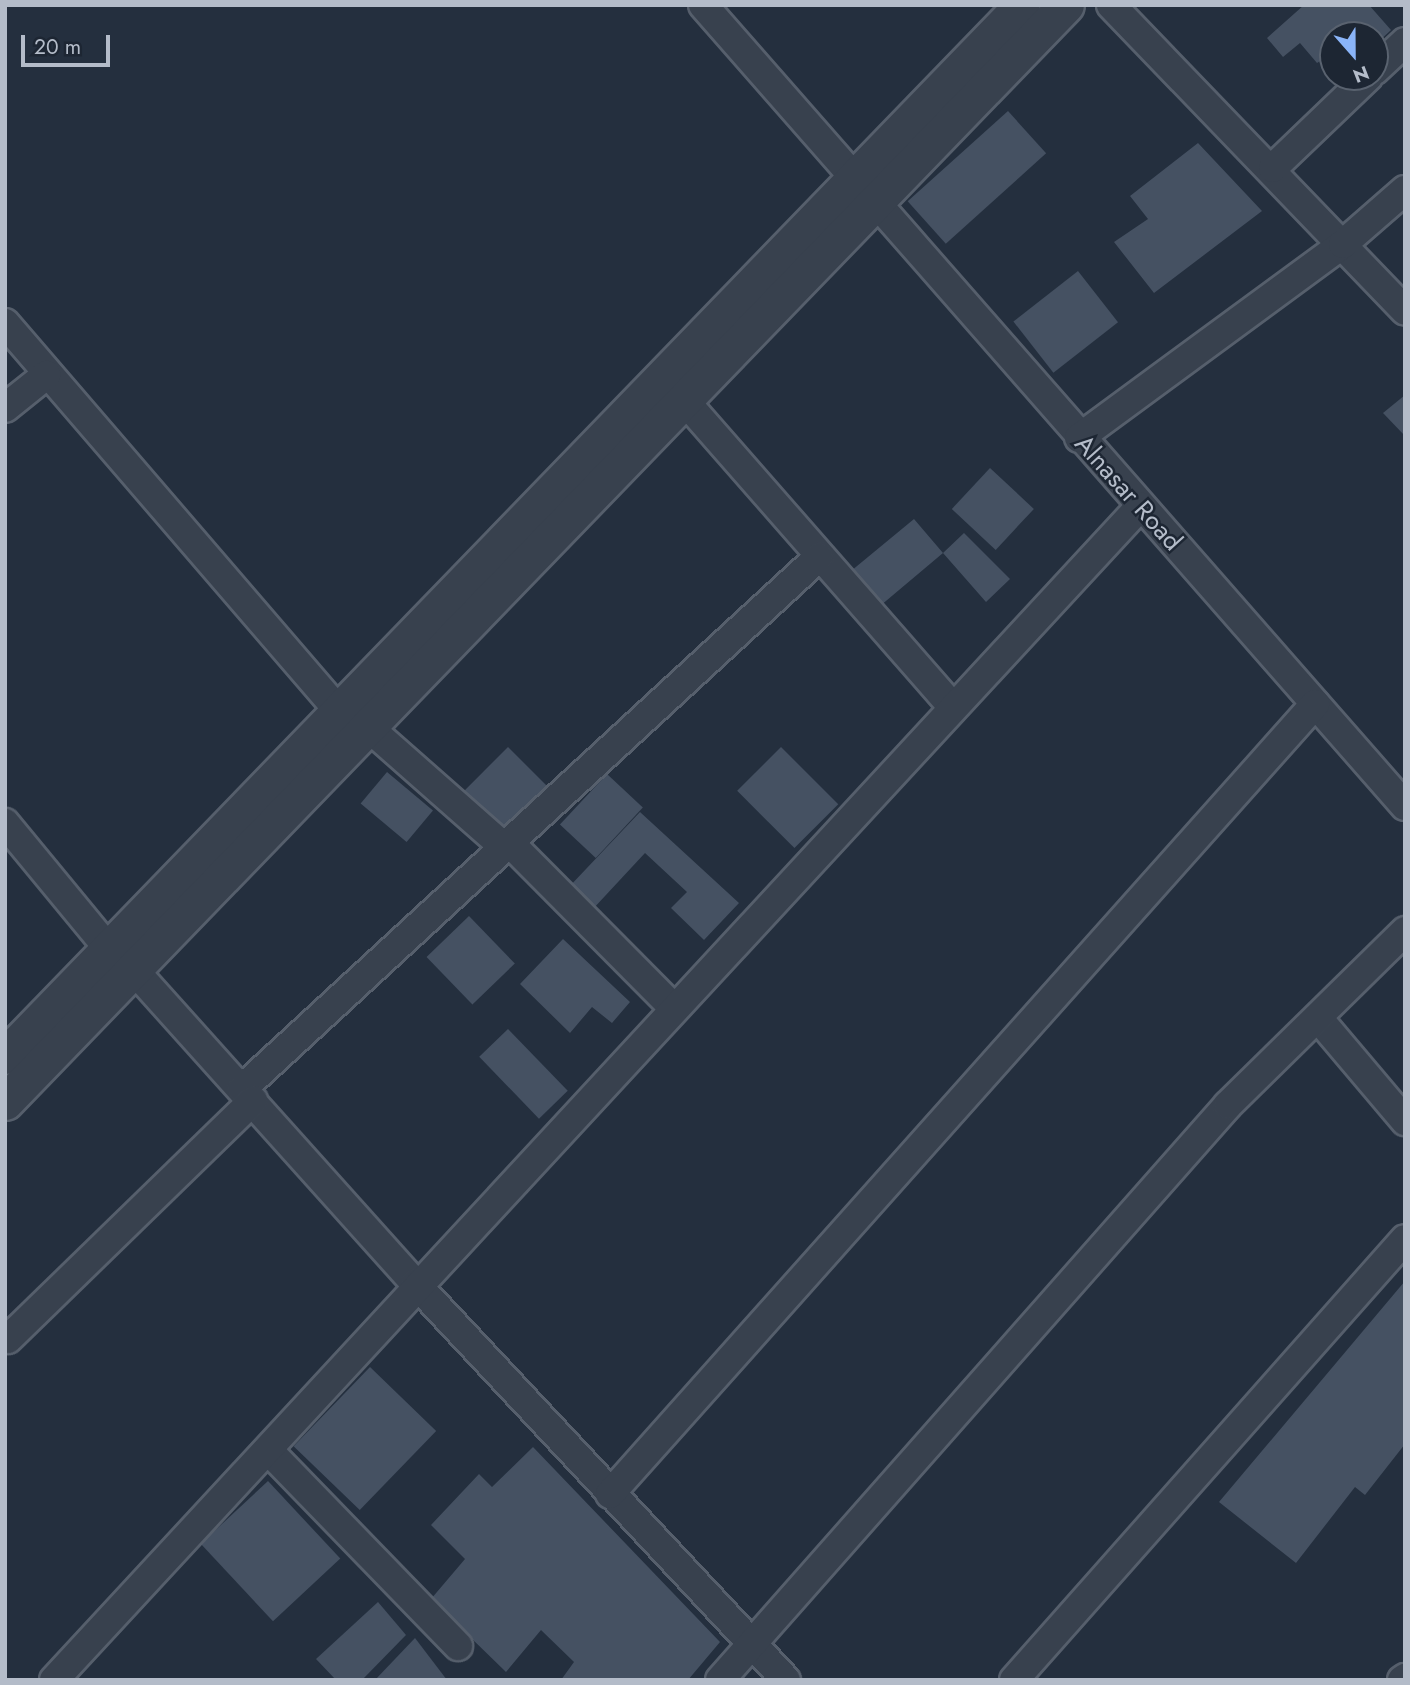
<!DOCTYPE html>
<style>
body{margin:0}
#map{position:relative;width:1410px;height:1685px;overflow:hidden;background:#242f3e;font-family:Jost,sans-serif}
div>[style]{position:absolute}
.building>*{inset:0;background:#455162;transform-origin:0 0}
.roads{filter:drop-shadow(2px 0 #565f6c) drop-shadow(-2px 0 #565f6c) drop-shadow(0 2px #565f6c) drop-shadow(0 -2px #565f6c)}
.minor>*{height:28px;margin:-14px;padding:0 14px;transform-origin:14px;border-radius:14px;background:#38414e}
.tertiary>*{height:35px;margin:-17.5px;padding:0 17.5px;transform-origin:17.5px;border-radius:17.5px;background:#38414e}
span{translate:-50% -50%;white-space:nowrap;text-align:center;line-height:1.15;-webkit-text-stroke:5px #1d2633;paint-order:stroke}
.street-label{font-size:26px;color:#b4bcc9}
.frame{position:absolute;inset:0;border:7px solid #b4bcc9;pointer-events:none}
.north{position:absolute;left:1319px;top:21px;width:70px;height:70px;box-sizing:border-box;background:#1d2633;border:2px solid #59626f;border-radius:50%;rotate:159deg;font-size:19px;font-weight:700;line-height:28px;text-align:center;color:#b4bcc9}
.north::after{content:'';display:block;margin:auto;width:24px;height:32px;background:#8ab4f8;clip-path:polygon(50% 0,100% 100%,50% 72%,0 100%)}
.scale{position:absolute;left:21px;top:35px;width:89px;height:32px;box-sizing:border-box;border:4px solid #b4bcc9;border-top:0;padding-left:9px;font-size:21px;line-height:24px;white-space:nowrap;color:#b4bcc9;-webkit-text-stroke:5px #1d2633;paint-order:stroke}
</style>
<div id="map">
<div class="building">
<i style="clip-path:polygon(1304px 5px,1369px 5px,1391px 30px,1375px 45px,1375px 35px,1333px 35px,1333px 53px,1317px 63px,1300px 43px,1283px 57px,1267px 38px)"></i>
<i style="left:1008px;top:111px;width:57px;height:135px;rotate:48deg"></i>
<i style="clip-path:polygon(1198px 143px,1262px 211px,1154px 293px,1114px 242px,1148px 219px,1130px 196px)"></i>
<i style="left:1078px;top:271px;width:65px;height:82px;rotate:52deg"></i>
<i style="clip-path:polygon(1405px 395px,1405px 436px,1383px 413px)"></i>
<i style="left:990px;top:468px;width:60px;height:56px;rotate:43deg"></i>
<i style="clip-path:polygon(914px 519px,943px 553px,964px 533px,1010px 579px,986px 602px,943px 553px,880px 606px,851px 571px)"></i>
<i style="left:508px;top:747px;width:58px;height:67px;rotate:45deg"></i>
<i style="left:781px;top:747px;width:81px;height:62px;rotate:45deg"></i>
<i style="left:387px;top:772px;width:60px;height:41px;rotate:40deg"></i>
<i style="left:607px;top:774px;width:49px;height:69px;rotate:43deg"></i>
<i style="clip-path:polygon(640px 812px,739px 903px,704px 940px,671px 908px,687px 892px,645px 853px,592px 910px,568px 888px)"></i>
<i style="left:469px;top:916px;width:66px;height:59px;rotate:46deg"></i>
<i style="clip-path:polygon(563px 939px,630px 1002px,612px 1023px,592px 1007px,570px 1033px,520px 984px)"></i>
<i style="left:508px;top:1029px;width:86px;height:40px;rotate:46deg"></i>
<i style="clip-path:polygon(1405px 1281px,1405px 1444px,1365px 1495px,1355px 1487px,1296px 1563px,1219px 1502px)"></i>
<i style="left:370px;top:1367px;width:92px;height:110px;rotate:44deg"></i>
<i style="clip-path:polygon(533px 1447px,720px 1642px,688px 1680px,561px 1680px,574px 1662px,541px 1630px,506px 1672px,431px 1599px,465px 1559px,431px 1525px,479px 1474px,492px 1487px)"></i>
<i style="left:268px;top:1481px;width:106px;height:92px;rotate:47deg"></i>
<i style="clip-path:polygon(378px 1602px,406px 1635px,362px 1680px,336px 1680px,316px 1659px)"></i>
<i style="clip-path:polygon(415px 1638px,447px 1680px,375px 1680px)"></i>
</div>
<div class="roads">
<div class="minor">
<i style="left:703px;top:5px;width:1065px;rotate:48.77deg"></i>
<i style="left:1111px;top:5px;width:424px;rotate:46.1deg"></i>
<i style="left:1375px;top:70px;width:41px;rotate:-43deg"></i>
<i style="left:1273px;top:168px;width:132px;rotate:-43.8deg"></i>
<i style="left:5px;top:323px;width:512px;rotate:49.28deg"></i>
<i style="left:339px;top:711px;width:33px;rotate:29deg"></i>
<i style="left:368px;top:727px;width:181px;rotate:41.4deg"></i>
<i style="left:684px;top:400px;width:408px;rotate:48.8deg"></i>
<i style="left:5px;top:408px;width:53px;rotate:-38.8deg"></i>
<i style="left:1079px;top:438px;width:328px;rotate:-36.3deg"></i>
<i style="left:1343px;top:244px;width:82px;rotate:-41.1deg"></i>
<i style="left:5px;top:823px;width:163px;rotate:50.5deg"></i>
<i style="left:509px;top:842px;width:233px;rotate:45.2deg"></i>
<i style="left:134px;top:970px;width:421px;rotate:48.1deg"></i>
<i style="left:415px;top:1283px;width:543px;rotate:46.94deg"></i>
<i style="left:1318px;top:1018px;width:135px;rotate:49.8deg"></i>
<i style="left:242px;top:1089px;width:785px;rotate:-42.68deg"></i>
<i style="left:8px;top:1339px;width:342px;rotate:-44.2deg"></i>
<i style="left:268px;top:1450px;width:273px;rotate:45.9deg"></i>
<i style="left:610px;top:1494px;width:1059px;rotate:-48.25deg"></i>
<i style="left:54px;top:1680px;width:1599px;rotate:-47.21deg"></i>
<i style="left:720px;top:1680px;width:767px;rotate:-48.54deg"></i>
<i style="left:1228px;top:1105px;width:248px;rotate:-44.5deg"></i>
<i style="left:1014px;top:1680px;width:589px;rotate:-48.44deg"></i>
<i style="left:1402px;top:1680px;width:4px;rotate:-34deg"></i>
</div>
<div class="tertiary">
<i style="left:5px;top:1056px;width:1462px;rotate:-45.94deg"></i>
<i style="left:5px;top:1102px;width:1526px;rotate:-45.96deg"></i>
</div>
</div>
<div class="street-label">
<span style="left:1128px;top:493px;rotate:48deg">Alnasar Road</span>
</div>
<div class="frame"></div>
<div class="north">N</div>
<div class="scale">20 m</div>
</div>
